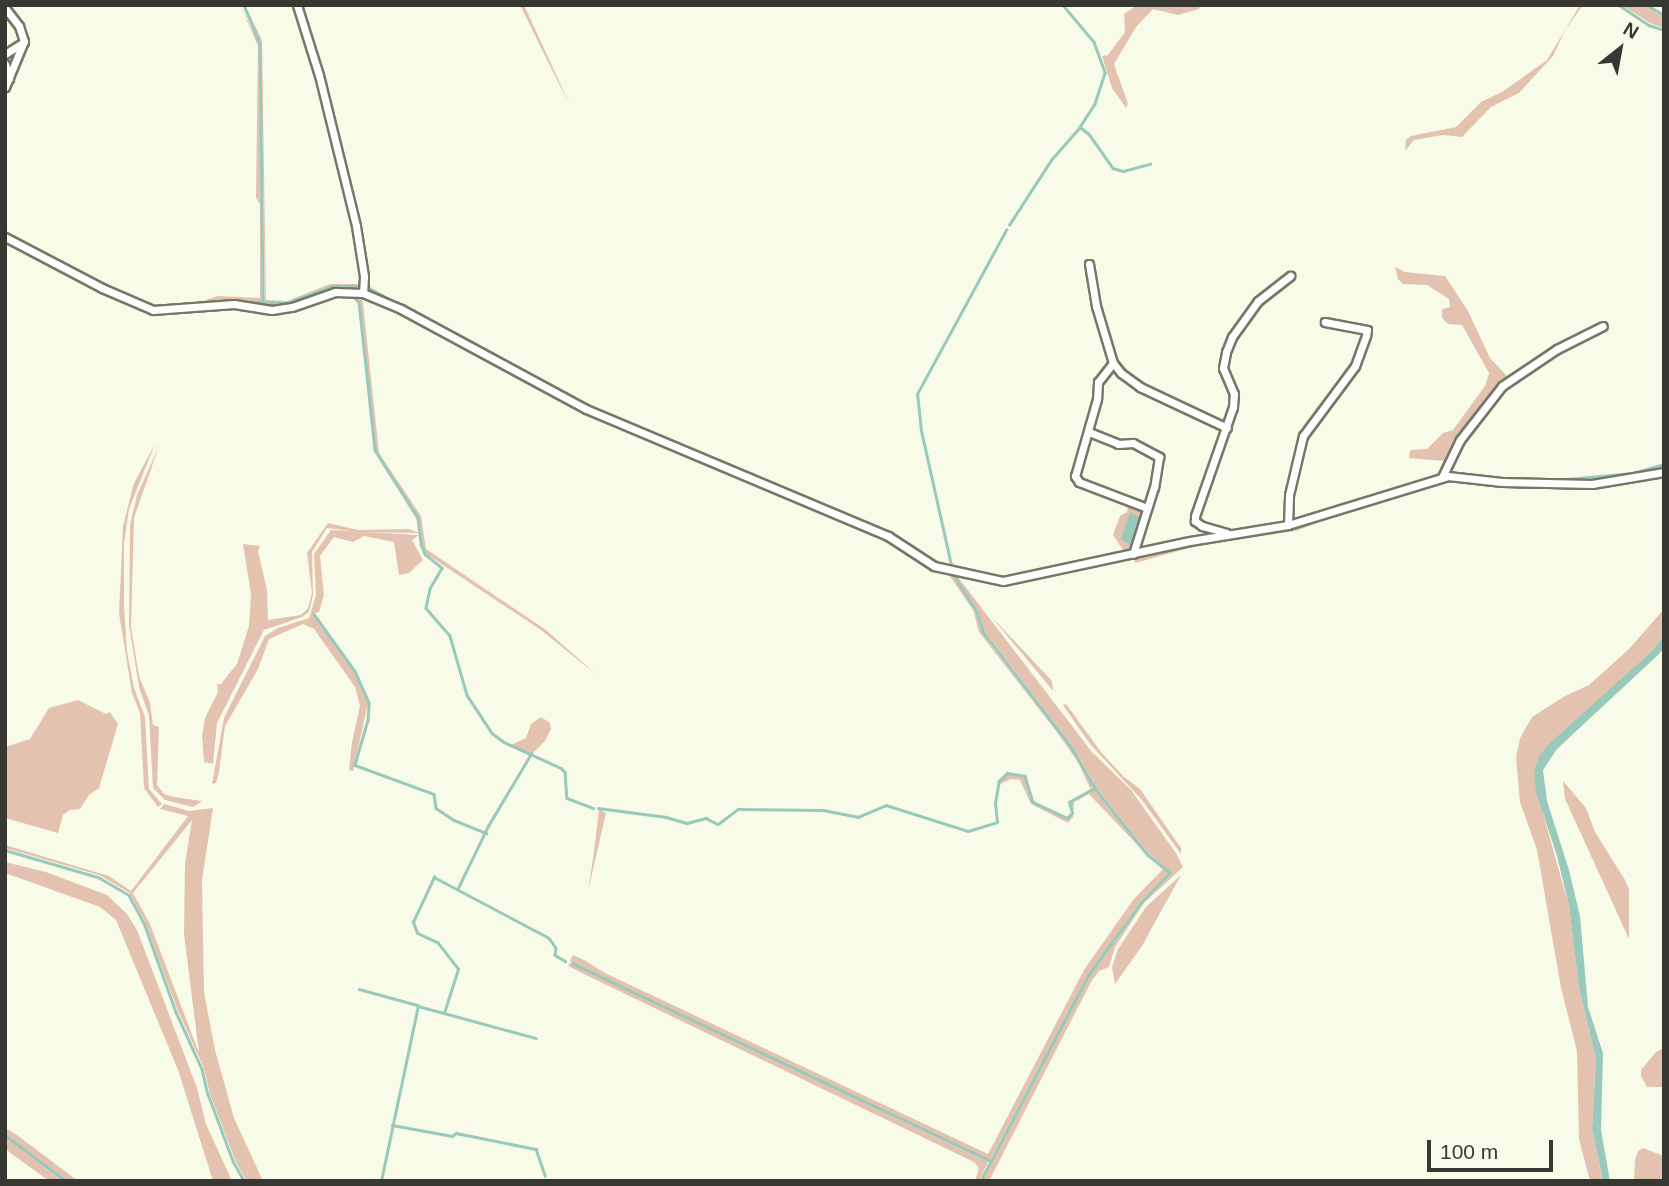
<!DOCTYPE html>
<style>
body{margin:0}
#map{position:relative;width:1669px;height:1186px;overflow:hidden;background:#f8fbe8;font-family:Helvetica,sans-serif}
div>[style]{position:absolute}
.green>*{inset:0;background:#e3c3af}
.water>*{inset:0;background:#99c9bb}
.stream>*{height:2.5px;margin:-1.25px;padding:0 1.25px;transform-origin:1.25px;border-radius:1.25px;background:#99c9bb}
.roads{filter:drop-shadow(2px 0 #767867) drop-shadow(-2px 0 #767867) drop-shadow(0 2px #767867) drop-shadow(0 -2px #767867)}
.street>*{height:7px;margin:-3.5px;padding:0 3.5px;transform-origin:3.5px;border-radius:3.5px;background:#fff}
span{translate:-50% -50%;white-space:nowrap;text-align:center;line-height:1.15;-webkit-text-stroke:7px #f8fbe8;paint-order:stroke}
.frame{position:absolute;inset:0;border:7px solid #373831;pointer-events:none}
.north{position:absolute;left:1585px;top:14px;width:70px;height:70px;-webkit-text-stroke:5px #f8fbe8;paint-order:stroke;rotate:31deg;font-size:19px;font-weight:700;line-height:28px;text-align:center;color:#373831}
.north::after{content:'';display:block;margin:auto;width:24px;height:32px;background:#373831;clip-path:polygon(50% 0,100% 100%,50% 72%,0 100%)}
.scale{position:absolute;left:1427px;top:1140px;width:126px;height:32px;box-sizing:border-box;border:4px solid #373831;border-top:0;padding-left:9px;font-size:21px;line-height:24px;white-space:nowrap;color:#373831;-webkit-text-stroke:5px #f8fbe8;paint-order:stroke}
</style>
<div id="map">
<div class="green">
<i style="clip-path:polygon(240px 5px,259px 44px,262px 302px,215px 300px,203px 303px,286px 304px,325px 289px,358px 288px,362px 285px,353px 222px,324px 104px,294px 5px,318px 74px,355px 225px,363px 285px,360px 291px,328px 291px,292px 307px,272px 309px,234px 304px,166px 310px,168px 306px,197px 303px,218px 296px,260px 298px,260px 204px,256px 198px,258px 46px)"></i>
<i style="clip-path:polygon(245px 5px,262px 40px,266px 300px,287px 301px,330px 284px,360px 284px,358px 286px,331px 285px,286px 302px,265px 302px,261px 44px)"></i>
<i style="clip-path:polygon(298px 5px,302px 5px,330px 97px,359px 217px,370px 287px,436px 325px,366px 293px,364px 263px)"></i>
<i style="clip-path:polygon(520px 5px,524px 5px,570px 105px,555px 76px)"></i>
<i style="clip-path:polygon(1137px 5px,1200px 5px,1199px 9px,1178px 15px,1153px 9px,1136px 27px,1114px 64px,1128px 104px,1126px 108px,1112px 88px,1102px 56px,1108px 55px,1125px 32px,1124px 14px)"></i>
<i style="clip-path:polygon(1580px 5px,1583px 5px,1565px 30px,1553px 56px,1519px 93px,1491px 107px,1462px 137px,1443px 135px,1414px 140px,1405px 151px,1406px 140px,1411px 136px,1456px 127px,1481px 102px,1502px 92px,1547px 60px)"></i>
<i style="clip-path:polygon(1622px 5px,1645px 5px,1664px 17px,1664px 28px,1650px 23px)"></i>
<i style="clip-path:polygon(1395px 267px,1405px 272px,1445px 276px,1468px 311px,1490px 358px,1509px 378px,1478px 409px,1444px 461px,1409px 458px,1410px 450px,1427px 449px,1443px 433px,1453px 430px,1485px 386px,1489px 373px,1462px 325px,1448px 324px,1442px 318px,1442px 309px,1450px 307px,1449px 299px,1427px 285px,1403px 284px,1398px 279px)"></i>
<i style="clip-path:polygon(337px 293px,362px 294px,379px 453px,421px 516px,426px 549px,546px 630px,598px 676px,541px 630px,425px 553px,421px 544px,419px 518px,376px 450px,358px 298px)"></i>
<i style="clip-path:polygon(155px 444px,129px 509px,124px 544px,124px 606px,127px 652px,134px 688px,145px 717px,149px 789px,162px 804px,158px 807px,144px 788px,140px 713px,132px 693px,119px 613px,123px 526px,134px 483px)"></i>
<i style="clip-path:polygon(159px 446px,134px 518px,131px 627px,139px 676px,150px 703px,153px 725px,159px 727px,157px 785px,164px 794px,174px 797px,202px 801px,193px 807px,165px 800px,153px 788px,149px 716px,139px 687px,129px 625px,130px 525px,137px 495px)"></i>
<i style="clip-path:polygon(1427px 486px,1340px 514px,1296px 531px,1200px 545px,1135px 563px,1134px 557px,1299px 526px)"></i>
<i style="clip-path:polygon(1128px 504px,1144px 510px,1132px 551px,1125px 553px,1113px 535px,1120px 516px,1127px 512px)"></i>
<i style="clip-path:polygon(328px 523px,358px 530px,409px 529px,420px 533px,358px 532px,327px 528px,312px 552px,313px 595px,309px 612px,302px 617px,264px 630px,217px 723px,213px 764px,204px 762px,202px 736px,205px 718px,218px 692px,217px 684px,221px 684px,237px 664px,249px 626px,251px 594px,243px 544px,260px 546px,258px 551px,267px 590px,268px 620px,301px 615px,308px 608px,312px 593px,307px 553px)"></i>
<i style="clip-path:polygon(331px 530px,419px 535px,412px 540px,423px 560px,409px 573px,399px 575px,394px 542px,364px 536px,353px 542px,334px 537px,320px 556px,324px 595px,319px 612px,313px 614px,355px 672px,368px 703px,353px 771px,349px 770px,352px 742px,360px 706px,355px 687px,314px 629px,303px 624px,269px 639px,258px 669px,225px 726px,219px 772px,216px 783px,212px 784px,224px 718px,265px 636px,278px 628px,309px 618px,316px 595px,314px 554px)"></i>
<i style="clip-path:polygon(947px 572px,952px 572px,972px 606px,990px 644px,1061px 734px,1079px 760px,1093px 787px,1090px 788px,1078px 762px,1056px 731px,979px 632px,973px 610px)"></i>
<i style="clip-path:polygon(954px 572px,1092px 752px,1131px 790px,1176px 853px,1183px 867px,1144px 903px,1115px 947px,1109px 967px,1099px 971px,1091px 982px,989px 1181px,982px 1181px,1090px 976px,1143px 903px,1171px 873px,1149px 854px,1096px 787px,1071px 744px,985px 632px,978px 612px)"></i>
<i style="clip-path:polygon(1664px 609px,1664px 635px,1652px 651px,1539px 756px,1542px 810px,1569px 906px,1579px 988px,1596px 1059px,1592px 1128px,1603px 1181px,1590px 1181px,1579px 1139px,1577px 1051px,1561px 988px,1537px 850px,1520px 802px,1516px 757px,1520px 738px,1532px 717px,1565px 696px,1589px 685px,1629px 649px)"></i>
<i style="clip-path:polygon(990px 615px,1052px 681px,1053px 691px,1049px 686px)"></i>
<i style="clip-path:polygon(78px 700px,106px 714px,110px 712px,118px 724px,99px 788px,89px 795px,80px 809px,70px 810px,63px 815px,58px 833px,5px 818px,5px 747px,30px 739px,49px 708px)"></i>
<i style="clip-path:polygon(1066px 704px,1101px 752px,1124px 777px,1140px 789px,1181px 848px,1181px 854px,1141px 799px,1090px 744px,1063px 705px)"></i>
<i style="clip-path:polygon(541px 717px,550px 723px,551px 729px,545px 741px,532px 754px,511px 745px,526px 738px,531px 724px)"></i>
<i style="clip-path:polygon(1011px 773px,1026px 778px,1032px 803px,1064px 818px,1072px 815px,1070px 802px,1094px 789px,1143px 851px,1089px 794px,1074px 802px,1073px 817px,1068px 823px,1031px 804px,1020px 780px,1011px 779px,1000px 784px,1002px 778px)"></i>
<i style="clip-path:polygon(1563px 781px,1586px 808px,1595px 832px,1625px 880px,1629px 889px,1629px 939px,1565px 799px)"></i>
<i style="clip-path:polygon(evenodd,164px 804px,189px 811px,213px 808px,202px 880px,204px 992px,215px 1050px,234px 1118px,263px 1181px,246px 1181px,235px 1160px,210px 1094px,204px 1068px,178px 1011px,145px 922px,130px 893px,99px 875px,5px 848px,5px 845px,109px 876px,131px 891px,188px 816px,160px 809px,164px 804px,192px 820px,185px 864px,184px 934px,199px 1053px,150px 924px,133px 893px,192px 820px)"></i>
<i style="clip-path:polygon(599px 809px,606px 813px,588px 891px,594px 852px)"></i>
<i style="clip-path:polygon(5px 862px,46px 872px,107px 895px,127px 914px,137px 930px,197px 1088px,206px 1124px,232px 1181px,213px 1181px,178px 1070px,116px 920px,100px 907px,5px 873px)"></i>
<i style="clip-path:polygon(1164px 868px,1168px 873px,1140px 902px,1087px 977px,990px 1160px,570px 961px,573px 955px,584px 960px,605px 973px,988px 1154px,1084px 970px,1133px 900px)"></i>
<i style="clip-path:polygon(1181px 875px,1142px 946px,1115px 984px,1112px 967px,1118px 949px,1146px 907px)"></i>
<i style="clip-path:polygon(570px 963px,988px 1162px,979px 1181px,975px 1181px,979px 1168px,974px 1162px,588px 976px,568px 966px)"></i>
<i style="clip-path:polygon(1664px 1048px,1664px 1087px,1647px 1087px,1641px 1076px,1641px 1070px,1656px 1052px)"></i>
<i style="clip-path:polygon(5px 1128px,17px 1135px,78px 1181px,68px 1181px,61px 1176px,5px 1134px)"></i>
<i style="clip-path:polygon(5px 1137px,59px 1178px,63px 1181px,49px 1181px,5px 1149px)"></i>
<i style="clip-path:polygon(1643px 1148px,1664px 1156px,1664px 1181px,1634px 1181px,1635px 1160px,1638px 1151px)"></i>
</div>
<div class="water">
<i style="clip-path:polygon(1130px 512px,1139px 517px,1130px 545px,1121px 539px)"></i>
<i style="clip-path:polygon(1664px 635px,1664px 648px,1658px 655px,1557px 749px,1543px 770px,1547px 801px,1569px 870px,1580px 916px,1588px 1007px,1603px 1053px,1601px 1130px,1610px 1181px,1603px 1181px,1592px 1128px,1596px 1059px,1579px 988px,1569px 906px,1557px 856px,1536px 792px,1534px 771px,1539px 756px,1548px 745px,1652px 651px)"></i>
</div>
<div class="stream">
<i style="left:244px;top:5px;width:42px;rotate:67.7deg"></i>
<i style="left:260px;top:44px;width:259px;rotate:89.3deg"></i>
<i style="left:293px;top:5px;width:15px;rotate:70deg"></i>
<i style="left:301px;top:5px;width:72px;rotate:72.3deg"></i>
<i style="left:323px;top:74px;width:147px;rotate:76.2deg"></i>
<i style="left:358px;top:217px;width:72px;rotate:81.2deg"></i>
<i style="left:369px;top:288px;width:31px;rotate:29deg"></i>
<i style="left:1063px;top:5px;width:48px;rotate:50deg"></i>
<i style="left:1094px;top:42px;width:33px;rotate:70deg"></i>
<i style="left:1105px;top:73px;width:33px;rotate:108deg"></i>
<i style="left:1095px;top:104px;width:27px;rotate:123deg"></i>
<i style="left:1619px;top:5px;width:36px;rotate:34deg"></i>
<i style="left:1649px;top:25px;width:16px;rotate:18deg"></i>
<i style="left:1647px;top:5px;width:20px;rotate:30deg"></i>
<i style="left:304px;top:38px;width:43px;rotate:73.7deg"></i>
<i style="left:1009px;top:225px;width:77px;rotate:-57.1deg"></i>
<i style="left:1051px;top:160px;width:44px;rotate:-48.7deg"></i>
<i style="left:1080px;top:127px;width:11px;rotate:38deg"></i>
<i style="left:1089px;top:134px;width:42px;rotate:54.8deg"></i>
<i style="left:1113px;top:168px;width:10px;rotate:17deg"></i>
<i style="left:1123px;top:171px;width:28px;rotate:-15deg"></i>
<i style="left:353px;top:296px;width:8px;rotate:45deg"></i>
<i style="left:359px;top:302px;width:149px;rotate:83.8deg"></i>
<i style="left:375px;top:450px;width:80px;rotate:57.7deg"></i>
<i style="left:418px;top:518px;width:26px;rotate:83deg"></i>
<i style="left:421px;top:544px;width:11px;rotate:68deg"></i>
<i style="left:425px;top:554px;width:22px;rotate:39deg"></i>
<i style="left:442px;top:568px;width:24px;rotate:120deg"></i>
<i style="left:430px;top:589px;width:19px;rotate:102deg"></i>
<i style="left:426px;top:608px;width:37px;rotate:49deg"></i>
<i style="left:450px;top:636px;width:61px;rotate:73.9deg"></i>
<i style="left:467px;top:695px;width:45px;rotate:56.7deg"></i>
<i style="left:492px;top:733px;width:15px;rotate:37deg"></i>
<i style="left:504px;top:742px;width:63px;rotate:24.5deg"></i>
<i style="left:561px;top:768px;width:6px;rotate:45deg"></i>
<i style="left:565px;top:772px;width:26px;rotate:86deg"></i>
<i style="left:567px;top:798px;width:28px;rotate:21deg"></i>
<i style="left:238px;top:301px;width:48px;rotate:2.4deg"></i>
<i style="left:286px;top:303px;width:48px;rotate:-20.7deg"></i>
<i style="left:331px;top:286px;width:29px"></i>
<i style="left:203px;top:302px;width:28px;rotate:-2deg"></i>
<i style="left:1557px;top:480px;width:76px;rotate:-5.3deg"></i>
<i style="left:1633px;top:473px;width:32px;rotate:-16deg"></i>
<i style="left:951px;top:565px;width:137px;rotate:-102.6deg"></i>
<i style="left:921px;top:431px;width:37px;rotate:-96deg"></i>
<i style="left:917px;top:394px;width:187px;rotate:-61.5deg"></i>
<i style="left:953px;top:573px;width:46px;rotate:58.4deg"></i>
<i style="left:977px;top:612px;width:22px;rotate:72deg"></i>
<i style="left:984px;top:633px;width:141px;rotate:52.5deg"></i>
<i style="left:1070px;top:745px;width:50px;rotate:59.8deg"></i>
<i style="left:1095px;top:788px;width:85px;rotate:51.7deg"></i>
<i style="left:1148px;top:855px;width:28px;rotate:39deg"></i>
<i style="left:1170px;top:873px;width:40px;rotate:134deg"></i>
<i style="left:1142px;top:902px;width:90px;rotate:126deg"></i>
<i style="left:1089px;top:975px;width:233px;rotate:117.7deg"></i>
<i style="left:314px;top:614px;width:70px;rotate:54.3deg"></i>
<i style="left:355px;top:671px;width:35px;rotate:66deg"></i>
<i style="left:369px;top:703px;width:17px;rotate:93deg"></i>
<i style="left:368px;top:720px;width:47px;rotate:106.1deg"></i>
<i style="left:355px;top:765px;width:84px;rotate:20.2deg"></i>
<i style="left:434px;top:794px;width:14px;rotate:82deg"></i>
<i style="left:436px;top:808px;width:22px;rotate:34deg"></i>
<i style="left:454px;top:820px;width:35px;rotate:22deg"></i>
<i style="left:598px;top:808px;width:69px;rotate:7.5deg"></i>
<i style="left:666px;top:817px;width:22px;rotate:16deg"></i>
<i style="left:687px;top:823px;width:20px;rotate:-15deg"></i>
<i style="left:706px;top:818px;width:13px;rotate:27deg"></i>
<i style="left:718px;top:824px;width:25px;rotate:-37deg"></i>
<i style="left:738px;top:809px;width:85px;rotate:0.7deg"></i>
<i style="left:823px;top:810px;width:36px;rotate:11deg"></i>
<i style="left:858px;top:817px;width:30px;rotate:-23deg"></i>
<i style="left:886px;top:805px;width:86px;rotate:17.6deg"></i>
<i style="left:968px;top:831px;width:30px;rotate:-17deg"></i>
<i style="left:997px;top:822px;width:19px;rotate:-96deg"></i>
<i style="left:995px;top:803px;width:22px;rotate:-80deg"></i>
<i style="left:999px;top:781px;width:11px;rotate:-45deg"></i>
<i style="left:1007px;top:773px;width:18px;rotate:9deg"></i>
<i style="left:1025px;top:776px;width:27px;rotate:73deg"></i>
<i style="left:1033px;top:802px;width:38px;rotate:25deg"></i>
<i style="left:1067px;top:818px;width:7px;rotate:-45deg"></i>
<i style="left:1072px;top:813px;width:11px;rotate:-105deg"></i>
<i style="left:1069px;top:802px;width:29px;rotate:-29deg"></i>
<i style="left:5px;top:850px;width:97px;rotate:16.2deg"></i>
<i style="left:98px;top:877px;width:36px;rotate:30deg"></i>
<i style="left:129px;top:895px;width:32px;rotate:62deg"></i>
<i style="left:144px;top:923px;width:95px;rotate:70.2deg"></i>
<i style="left:176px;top:1012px;width:63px;rotate:65.5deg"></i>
<i style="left:202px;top:1069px;width:26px;rotate:77deg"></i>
<i style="left:208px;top:1094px;width:72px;rotate:69.5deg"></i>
<i style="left:233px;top:1161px;width:23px;rotate:61deg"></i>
<i style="left:458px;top:888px;width:69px;rotate:-64.2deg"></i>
<i style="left:488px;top:826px;width:84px;rotate:-59.2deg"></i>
<i style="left:572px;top:963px;width:463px;rotate:25.3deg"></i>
<i style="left:359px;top:989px;width:60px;rotate:15.4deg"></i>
<i style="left:444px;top:1013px;width:46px;rotate:-72.3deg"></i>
<i style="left:458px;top:969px;width:33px;rotate:-128deg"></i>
<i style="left:438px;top:943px;width:23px;rotate:-155deg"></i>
<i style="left:417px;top:933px;width:12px;rotate:-110deg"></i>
<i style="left:413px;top:922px;width:50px;rotate:-65deg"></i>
<i style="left:434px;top:877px;width:130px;rotate:27.9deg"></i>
<i style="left:549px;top:938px;width:12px;rotate:55deg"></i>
<i style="left:556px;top:948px;width:7px;rotate:98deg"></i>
<i style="left:555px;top:955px;width:12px;rotate:31deg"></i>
<i style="left:392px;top:1125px;width:61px;rotate:10.4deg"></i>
<i style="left:452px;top:1136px;width:5px;rotate:-37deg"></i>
<i style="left:456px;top:1133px;width:82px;rotate:11.3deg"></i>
<i style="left:536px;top:1149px;width:28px;rotate:71deg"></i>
<i style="left:5px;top:1135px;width:76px;rotate:37deg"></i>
<i style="left:381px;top:1181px;width:179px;rotate:-78.1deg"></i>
<i style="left:418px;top:1006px;width:122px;rotate:15.2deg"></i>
</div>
<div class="roads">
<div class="street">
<i style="left:297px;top:5px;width:73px;rotate:72.6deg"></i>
<i style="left:319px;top:75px;width:155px;rotate:76.2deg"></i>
<i style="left:356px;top:226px;width:51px;rotate:80.9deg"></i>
<i style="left:364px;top:276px;width:17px;rotate:93deg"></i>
<i style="left:5px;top:8px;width:23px;rotate:52deg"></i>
<i style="left:19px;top:26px;width:16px;rotate:72deg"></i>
<i style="left:24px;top:41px;width:50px;rotate:112.4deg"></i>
<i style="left:5px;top:54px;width:22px;rotate:-32deg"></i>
<i style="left:5px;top:64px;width:15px;rotate:74deg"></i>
<i style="left:5px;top:237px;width:110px;rotate:27.7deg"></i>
<i style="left:102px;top:288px;width:56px;rotate:23.3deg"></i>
<i style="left:153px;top:310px;width:81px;rotate:-4.2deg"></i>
<i style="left:234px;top:304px;width:38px;rotate:9deg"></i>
<i style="left:272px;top:310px;width:20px;rotate:-9deg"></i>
<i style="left:292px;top:307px;width:46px;rotate:-19.2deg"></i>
<i style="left:335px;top:292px;width:28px;rotate:2deg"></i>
<i style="left:363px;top:293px;width:41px;rotate:22.8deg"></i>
<i style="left:401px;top:309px;width:210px;rotate:28.4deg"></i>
<i style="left:586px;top:409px;width:328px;rotate:22.8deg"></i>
<i style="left:888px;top:536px;width:55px;rotate:33.1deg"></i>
<i style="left:934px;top:566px;width:71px;rotate:12.3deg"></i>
<i style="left:1003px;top:581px;width:191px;rotate:-12.1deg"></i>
<i style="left:1190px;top:541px;width:99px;rotate:-9.3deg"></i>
<i style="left:1288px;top:525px;width:167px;rotate:-17deg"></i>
<i style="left:1448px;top:476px;width:54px;rotate:6.3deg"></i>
<i style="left:1502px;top:482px;width:90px;rotate:1.3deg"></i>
<i style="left:1592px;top:484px;width:73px;rotate:-9.5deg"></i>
<i style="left:1089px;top:264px;width:43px;rotate:80.5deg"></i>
<i style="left:1096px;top:306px;width:59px;rotate:73.4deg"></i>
<i style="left:1113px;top:363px;width:13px;rotate:51deg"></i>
<i style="left:1121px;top:373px;width:24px;rotate:36deg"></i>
<i style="left:1140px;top:387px;width:96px;rotate:25.2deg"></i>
<i style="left:1113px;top:363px;width:24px;rotate:128deg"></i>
<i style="left:1098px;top:382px;width:17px;rotate:93deg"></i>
<i style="left:1097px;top:399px;width:80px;rotate:105.9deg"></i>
<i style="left:1075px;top:476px;width:7px;rotate:56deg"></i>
<i style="left:1079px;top:482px;width:73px;rotate:20.9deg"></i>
<i style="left:1089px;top:432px;width:31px;rotate:22deg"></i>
<i style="left:1118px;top:444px;width:15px;rotate:-4deg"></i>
<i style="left:1133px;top:443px;width:30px;rotate:28deg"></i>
<i style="left:1159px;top:457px;width:30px;rotate:99deg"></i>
<i style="left:1154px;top:487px;width:70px;rotate:107.4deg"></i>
<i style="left:1442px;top:477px;width:41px;rotate:-64.1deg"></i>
<i style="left:1460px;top:440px;width:68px;rotate:-52.1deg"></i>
<i style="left:1502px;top:386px;width:66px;rotate:-33.9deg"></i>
<i style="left:1557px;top:349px;width:51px;rotate:-26.6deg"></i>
<i style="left:1288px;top:525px;width:30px;rotate:-88deg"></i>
<i style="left:1289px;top:495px;width:61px;rotate:-76.7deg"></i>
<i style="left:1303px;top:436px;width:87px;rotate:-53.4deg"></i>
<i style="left:1355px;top:366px;width:33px;rotate:-70deg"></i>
<i style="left:1366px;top:335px;width:5px;rotate:-79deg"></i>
<i style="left:1367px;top:330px;width:43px;rotate:-169.2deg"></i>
<i style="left:1227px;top:533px;width:26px;rotate:-164deg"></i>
<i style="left:1202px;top:526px;width:9px;rotate:-144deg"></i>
<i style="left:1195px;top:521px;width:5px;rotate:-90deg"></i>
<i style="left:1195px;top:516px;width:115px;rotate:-70.8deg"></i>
<i style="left:1233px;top:407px;width:13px;rotate:-86deg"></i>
<i style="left:1234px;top:394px;width:28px;rotate:-113deg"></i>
<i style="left:1223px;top:368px;width:16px;rotate:-79deg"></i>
<i style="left:1226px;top:352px;width:16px;rotate:-68deg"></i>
<i style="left:1232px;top:337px;width:44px;rotate:-54.2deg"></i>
<i style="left:1258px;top:301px;width:41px;rotate:-38deg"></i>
</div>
</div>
<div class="frame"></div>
<div class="north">N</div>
<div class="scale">100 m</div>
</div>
